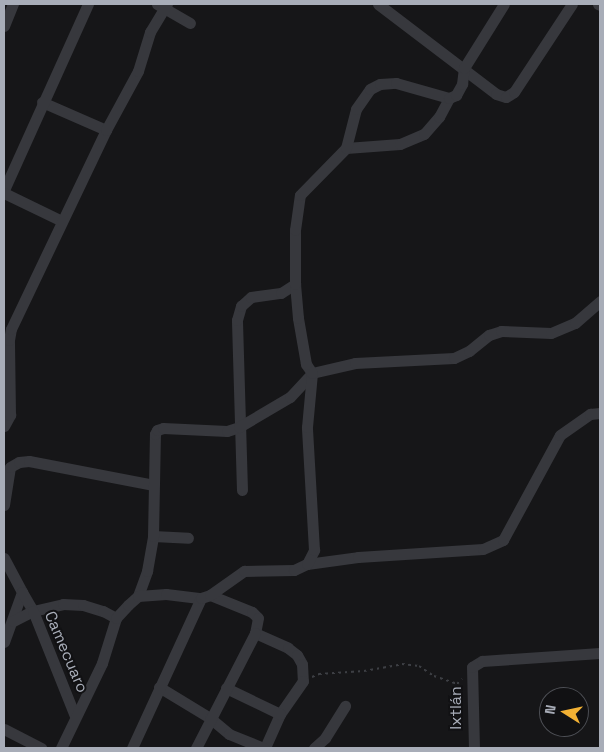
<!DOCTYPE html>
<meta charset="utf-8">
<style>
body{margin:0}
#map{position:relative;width:604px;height:752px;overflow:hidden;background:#161618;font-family:"Space Grotesk",sans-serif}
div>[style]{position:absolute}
.path>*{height:2px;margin-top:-1px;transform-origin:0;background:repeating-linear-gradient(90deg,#3d3f44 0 2.5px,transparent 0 6.5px)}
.minor>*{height:11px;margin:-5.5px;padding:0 5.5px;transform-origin:5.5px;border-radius:5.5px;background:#37383d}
span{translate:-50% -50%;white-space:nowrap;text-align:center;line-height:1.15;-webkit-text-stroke:4px #111113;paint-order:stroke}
.street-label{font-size:16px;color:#a8adb8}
.frame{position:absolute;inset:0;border:5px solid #a8adb8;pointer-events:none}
.north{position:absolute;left:539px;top:687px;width:50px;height:50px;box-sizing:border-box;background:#111113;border:1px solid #4d4f55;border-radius:50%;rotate:280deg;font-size:14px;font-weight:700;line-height:20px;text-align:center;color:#a8adb8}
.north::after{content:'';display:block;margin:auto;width:18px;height:22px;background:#f2b134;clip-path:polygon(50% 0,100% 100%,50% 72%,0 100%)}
</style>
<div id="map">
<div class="path">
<i style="left:312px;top:677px;width:8px;rotate:-23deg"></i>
<i style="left:319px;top:674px;width:45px;rotate:-3.8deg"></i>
<i style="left:364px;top:671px;width:39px;rotate:-10deg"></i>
<i style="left:402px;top:664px;width:17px;rotate:7deg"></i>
<i style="left:419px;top:666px;width:18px;rotate:34deg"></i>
<i style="left:434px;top:676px;width:24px;rotate:19deg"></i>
<i style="left:457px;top:684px;width:7px;rotate:-45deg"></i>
</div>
<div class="minor">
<i style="left:157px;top:4px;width:38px;rotate:30deg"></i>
<i style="left:378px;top:4px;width:148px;rotate:37.3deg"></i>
<i style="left:496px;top:94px;width:10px;rotate:17deg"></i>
<i style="left:506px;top:97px;width:9px;rotate:-32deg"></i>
<i style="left:514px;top:92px;width:105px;rotate:-56.6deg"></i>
<i style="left:598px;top:4px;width:2px;rotate:27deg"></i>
<i style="left:4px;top:26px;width:24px;rotate:-68deg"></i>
<i style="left:42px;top:102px;width:70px;rotate:23.6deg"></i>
<i style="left:346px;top:148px;width:54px;rotate:-4.2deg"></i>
<i style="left:400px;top:144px;width:26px;rotate:-23deg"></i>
<i style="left:424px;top:134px;width:23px;rotate:-49deg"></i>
<i style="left:439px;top:117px;width:21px;rotate:-62deg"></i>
<i style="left:4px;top:190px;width:204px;rotate:-65.7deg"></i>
<i style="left:4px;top:193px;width:64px;rotate:25.8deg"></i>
<i style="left:4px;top:426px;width:13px;rotate:-61deg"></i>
<i style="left:10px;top:415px;width:75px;rotate:-90.8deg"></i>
<i style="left:9px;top:340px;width:11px;rotate:-80deg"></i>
<i style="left:11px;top:329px;width:221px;rotate:-64.5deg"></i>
<i style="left:106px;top:130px;width:67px;rotate:-61.5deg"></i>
<i style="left:138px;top:71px;width:41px;rotate:-72.9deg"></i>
<i style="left:150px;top:32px;width:33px;rotate:-59deg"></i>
<i style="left:242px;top:490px;width:170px;rotate:-91.7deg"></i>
<i style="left:237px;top:320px;width:15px;rotate:-74deg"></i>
<i style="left:241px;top:306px;width:13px;rotate:-42deg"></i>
<i style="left:251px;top:297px;width:30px;rotate:-8deg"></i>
<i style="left:281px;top:293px;width:17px;rotate:-33deg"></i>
<i style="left:4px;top:505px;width:38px;rotate:-81deg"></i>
<i style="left:10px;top:467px;width:10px;rotate:-29deg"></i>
<i style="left:19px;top:462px;width:10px;rotate:-6deg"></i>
<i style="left:29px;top:461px;width:127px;rotate:10.9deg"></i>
<i style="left:153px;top:536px;width:35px;rotate:3deg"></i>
<i style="left:4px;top:558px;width:38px;rotate:62deg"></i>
<i style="left:22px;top:592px;width:53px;rotate:109.8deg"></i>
<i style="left:307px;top:564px;width:51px;rotate:-7.8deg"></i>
<i style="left:358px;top:557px;width:125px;rotate:-3.7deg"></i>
<i style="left:483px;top:549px;width:22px;rotate:-24deg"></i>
<i style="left:503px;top:540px;width:119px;rotate:-61.5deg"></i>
<i style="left:560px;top:435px;width:37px;rotate:-35deg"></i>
<i style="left:590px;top:414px;width:10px;rotate:-6deg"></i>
<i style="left:22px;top:592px;width:22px;rotate:60deg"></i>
<i style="left:33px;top:611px;width:31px;rotate:-13deg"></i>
<i style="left:63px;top:604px;width:20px;rotate:3deg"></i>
<i style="left:83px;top:605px;width:21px;rotate:17deg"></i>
<i style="left:103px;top:611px;width:15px;rotate:28deg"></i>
<i style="left:210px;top:595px;width:45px;rotate:22deg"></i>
<i style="left:252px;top:612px;width:8px;rotate:45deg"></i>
<i style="left:258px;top:618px;width:15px;rotate:101deg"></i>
<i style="left:255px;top:633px;width:36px;rotate:24deg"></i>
<i style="left:288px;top:648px;width:11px;rotate:38deg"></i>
<i style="left:297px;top:655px;width:10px;rotate:61deg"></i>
<i style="left:302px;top:664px;width:17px;rotate:87deg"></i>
<i style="left:303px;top:681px;width:40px;rotate:124.9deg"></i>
<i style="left:280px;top:714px;width:37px;rotate:114deg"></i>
<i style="left:138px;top:596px;width:27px;rotate:-70deg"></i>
<i style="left:147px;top:571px;width:36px;rotate:-80deg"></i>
<i style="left:153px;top:536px;width:102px;rotate:-88.9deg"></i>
<i style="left:155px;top:434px;width:4px;rotate:-63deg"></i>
<i style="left:157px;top:430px;width:6px;rotate:-18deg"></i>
<i style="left:163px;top:428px;width:64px;rotate:2.7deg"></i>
<i style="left:227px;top:431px;width:13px;rotate:-18deg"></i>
<i style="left:239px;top:427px;width:59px;rotate:-30.5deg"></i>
<i style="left:290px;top:397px;width:33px;rotate:-47deg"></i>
<i style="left:312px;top:373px;width:44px;rotate:-13.1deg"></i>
<i style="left:355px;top:363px;width:99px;rotate:-2.9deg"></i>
<i style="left:454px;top:358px;width:17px;rotate:-25deg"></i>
<i style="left:469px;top:351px;width:26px;rotate:-39deg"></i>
<i style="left:489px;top:335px;width:13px;rotate:-18deg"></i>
<i style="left:501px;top:331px;width:50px;rotate:2.3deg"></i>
<i style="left:551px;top:333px;width:26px;rotate:-23deg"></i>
<i style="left:575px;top:323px;width:33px;rotate:-41deg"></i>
<i style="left:13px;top:621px;width:22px;rotate:-27deg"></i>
<i style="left:33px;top:611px;width:113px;rotate:68.2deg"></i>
<i style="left:159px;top:687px;width:60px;rotate:31.3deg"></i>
<i style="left:210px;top:718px;width:25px;rotate:40deg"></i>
<i style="left:229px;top:734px;width:38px;rotate:22deg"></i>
<i style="left:226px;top:688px;width:60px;rotate:25.7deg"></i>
<i style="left:4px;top:729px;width:42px;rotate:27.2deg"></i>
<i style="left:61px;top:748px;width:94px;rotate:-64.2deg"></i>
<i style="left:102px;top:663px;width:47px;rotate:-72.7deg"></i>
<i style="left:116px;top:618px;width:18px;rotate:-47deg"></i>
<i style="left:128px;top:605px;width:13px;rotate:-42deg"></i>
<i style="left:138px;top:596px;width:28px;rotate:-4deg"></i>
<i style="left:166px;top:594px;width:35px;rotate:7deg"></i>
<i style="left:132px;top:748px;width:165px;rotate:-65.3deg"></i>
<i style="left:201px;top:598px;width:9px;rotate:-18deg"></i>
<i style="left:210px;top:595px;width:42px;rotate:-35.2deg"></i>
<i style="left:244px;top:571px;width:50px;rotate:-1.1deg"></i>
<i style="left:294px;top:570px;width:14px;rotate:-25deg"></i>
<i style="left:307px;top:564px;width:16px;rotate:-63deg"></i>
<i style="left:314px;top:550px;width:123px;rotate:-93.3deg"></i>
<i style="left:307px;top:427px;width:54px;rotate:-84.7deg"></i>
<i style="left:312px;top:373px;width:11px;rotate:-124deg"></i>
<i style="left:306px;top:364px;width:47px;rotate:-99.9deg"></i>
<i style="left:298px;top:318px;width:34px;rotate:-95deg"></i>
<i style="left:295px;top:284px;width:54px;rotate:-90deg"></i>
<i style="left:295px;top:230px;width:35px;rotate:-82deg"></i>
<i style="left:300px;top:195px;width:66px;rotate:-45.6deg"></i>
<i style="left:346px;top:148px;width:40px;rotate:-75.6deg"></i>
<i style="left:356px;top:109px;width:24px;rotate:-55deg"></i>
<i style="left:370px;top:89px;width:11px;rotate:-27deg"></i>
<i style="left:380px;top:84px;width:16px;rotate:-4deg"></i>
<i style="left:396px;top:83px;width:55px;rotate:15.8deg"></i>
<i style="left:449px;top:98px;width:8px;rotate:-23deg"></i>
<i style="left:456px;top:95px;width:13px;rotate:-61deg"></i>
<i style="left:462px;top:84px;width:16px;rotate:-83deg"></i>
<i style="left:464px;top:68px;width:75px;rotate:-58deg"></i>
<i style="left:196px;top:748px;width:129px;rotate:-62.8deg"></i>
<i style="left:314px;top:748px;width:15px;rotate:-42deg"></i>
<i style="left:325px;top:738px;width:38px;rotate:-58deg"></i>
<i style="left:474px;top:748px;width:81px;rotate:-91.4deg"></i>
<i style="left:472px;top:667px;width:12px;rotate:-31deg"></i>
<i style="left:482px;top:661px;width:118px;rotate:-3.9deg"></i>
</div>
<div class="street-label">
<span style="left:66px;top:652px;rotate:67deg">Camecuaro</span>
<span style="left:456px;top:708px;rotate:-90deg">Ixtlán</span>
</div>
<div class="frame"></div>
<div class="north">N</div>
</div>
